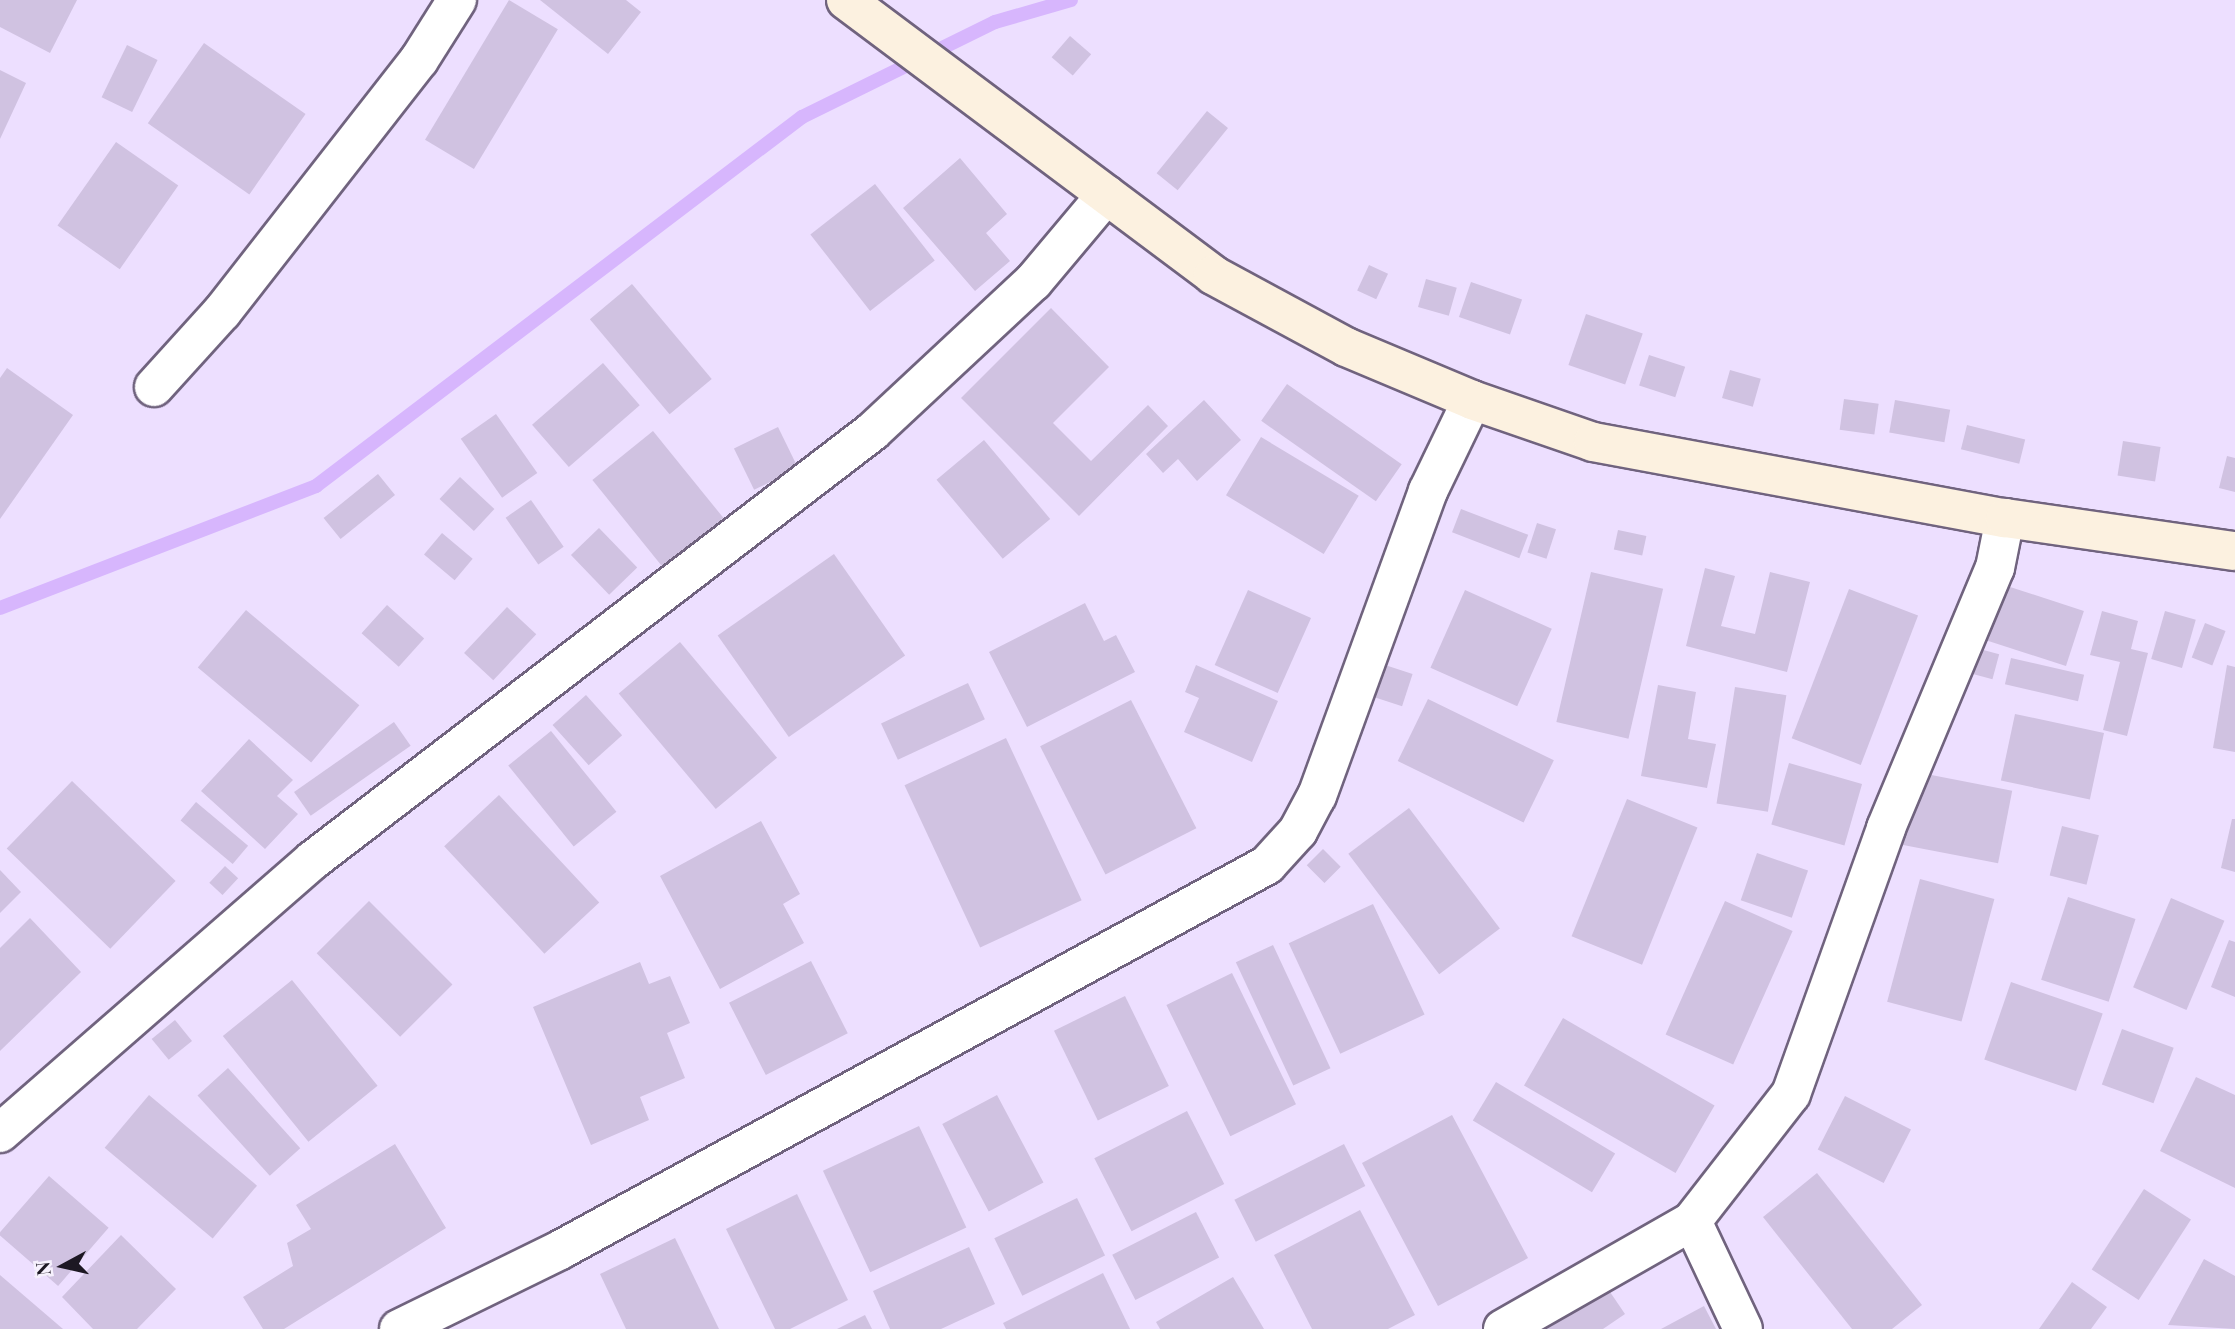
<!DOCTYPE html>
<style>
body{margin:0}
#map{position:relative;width:2235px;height:1329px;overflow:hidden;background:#eddfff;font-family:"Playfair Display",serif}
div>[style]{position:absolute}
.stream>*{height:14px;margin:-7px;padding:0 7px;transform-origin:7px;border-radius:7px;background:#d7b6fd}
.building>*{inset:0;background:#d0c2e1;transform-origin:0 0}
.roads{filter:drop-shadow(2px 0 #70637e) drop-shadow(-2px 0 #70637e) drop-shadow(0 2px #70637e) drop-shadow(0 -2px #70637e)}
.minor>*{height:38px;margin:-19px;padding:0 19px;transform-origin:19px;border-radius:19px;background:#fff}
.secondary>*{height:38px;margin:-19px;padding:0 19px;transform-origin:19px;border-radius:19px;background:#fcf1e0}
span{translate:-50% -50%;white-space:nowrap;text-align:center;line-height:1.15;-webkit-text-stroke:6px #f6f1fd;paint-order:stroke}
.north{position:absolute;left:28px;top:1231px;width:70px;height:70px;-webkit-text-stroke:5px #f6f1fd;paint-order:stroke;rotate:262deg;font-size:19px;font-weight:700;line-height:28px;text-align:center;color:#1d1823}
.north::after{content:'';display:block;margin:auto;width:24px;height:32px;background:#1d1823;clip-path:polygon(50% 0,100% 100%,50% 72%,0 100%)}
</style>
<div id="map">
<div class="stream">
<i style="left:0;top:608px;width:339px;rotate:-21.1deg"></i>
<i style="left:316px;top:486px;width:610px;rotate:-37.21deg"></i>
<i style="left:802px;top:117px;width:215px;rotate:-26.2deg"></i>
<i style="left:995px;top:22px;width:79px;rotate:-16.1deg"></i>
</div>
<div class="building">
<i style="clip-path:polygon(0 0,77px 0,50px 53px,0 27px)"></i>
<i style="left:509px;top:0;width:57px;height:163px;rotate:31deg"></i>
<i style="clip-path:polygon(540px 0,626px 0,641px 12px,608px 54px)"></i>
<i style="left:1070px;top:36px;width:28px;height:28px;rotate:41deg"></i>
<i style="left:204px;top:43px;width:124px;height:98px;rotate:35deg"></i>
<i style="left:127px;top:45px;width:34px;height:58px;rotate:26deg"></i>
<i style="clip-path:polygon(0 70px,26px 83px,0 139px)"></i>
<i style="left:1207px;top:111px;width:27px;height:80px;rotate:39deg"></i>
<i style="left:116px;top:142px;width:76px;height:102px;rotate:35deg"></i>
<i style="clip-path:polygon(960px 158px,1007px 214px,986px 233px,1010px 261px,975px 291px,903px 208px)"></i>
<i style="left:875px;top:184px;width:97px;height:82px;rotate:52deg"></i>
<i style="left:1369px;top:265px;width:21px;height:28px;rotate:25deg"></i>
<i style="left:1426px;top:279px;width:32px;height:29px;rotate:16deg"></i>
<i style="left:1471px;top:282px;width:54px;height:37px;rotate:19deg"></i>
<i style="left:632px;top:284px;width:124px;height:55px;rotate:50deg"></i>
<i style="clip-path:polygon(1051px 308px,1109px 367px,1053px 423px,1091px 461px,1148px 405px,1168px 426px,1079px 516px,961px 398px)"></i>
<i style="left:1586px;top:314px;width:60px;height:54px;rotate:19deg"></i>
<i style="left:1649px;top:355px;width:38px;height:32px;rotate:18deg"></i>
<i style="left:603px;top:363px;width:56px;height:94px;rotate:49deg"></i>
<i style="clip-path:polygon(7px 368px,73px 415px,0 519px,0 378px)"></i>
<i style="left:1730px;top:370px;width:32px;height:29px;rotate:16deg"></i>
<i style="left:1287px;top:384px;width:140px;height:45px;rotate:35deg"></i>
<i style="left:1844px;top:399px;width:35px;height:31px;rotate:8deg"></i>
<i style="clip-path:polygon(1204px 400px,1241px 440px,1197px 481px,1178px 459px,1163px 473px,1146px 454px)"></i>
<i style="left:1895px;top:400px;width:56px;height:33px;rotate:10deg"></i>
<i style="left:496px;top:414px;width:72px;height:43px;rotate:55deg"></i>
<i style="left:1967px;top:425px;width:60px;height:25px;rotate:14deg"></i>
<i style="left:778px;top:427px;width:46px;height:49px;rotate:64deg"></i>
<i style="left:653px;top:431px;width:112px;height:78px;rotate:51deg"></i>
<i style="left:1261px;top:437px;width:114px;height:68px;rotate:31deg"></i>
<i style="left:984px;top:440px;width:103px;height:62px;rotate:50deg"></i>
<i style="left:2123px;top:441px;width:38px;height:35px;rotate:9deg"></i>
<i style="clip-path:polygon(2227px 456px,2235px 458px,2235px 492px,2219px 488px)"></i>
<i style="left:378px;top:474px;width:27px;height:70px;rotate:51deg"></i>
<i style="left:460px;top:477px;width:47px;height:30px;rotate:43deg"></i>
<i style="left:531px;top:500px;width:57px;height:31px;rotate:55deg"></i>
<i style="left:1461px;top:509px;width:72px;height:25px;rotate:21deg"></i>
<i style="left:1537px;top:523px;width:20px;height:31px;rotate:18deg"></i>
<i style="left:599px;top:528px;width:55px;height:39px;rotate:46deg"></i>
<i style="left:1618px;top:530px;width:29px;height:20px;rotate:12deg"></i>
<i style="left:442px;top:533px;width:40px;height:28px;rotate:40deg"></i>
<i style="left:834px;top:554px;width:124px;height:142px;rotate:55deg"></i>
<i style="clip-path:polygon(1705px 568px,1735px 576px,1721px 626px,1755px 634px,1770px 572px,1810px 582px,1787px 672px,1686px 646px)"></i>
<i style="left:1591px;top:572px;width:74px;height:154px;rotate:13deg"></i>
<i style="left:2004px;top:585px;width:84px;height:58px;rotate:18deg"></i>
<i style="left:1849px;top:589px;width:74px;height:160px;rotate:21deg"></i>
<i style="left:1248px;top:590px;width:69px;height:82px;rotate:24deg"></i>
<i style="left:1465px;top:590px;width:95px;height:85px;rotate:24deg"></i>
<i style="clip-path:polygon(1085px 603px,1104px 641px,1116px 635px,1135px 672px,1027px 727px,989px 652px)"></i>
<i style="left:387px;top:605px;width:50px;height:38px;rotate:42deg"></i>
<i style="left:507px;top:607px;width:40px;height:63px;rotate:43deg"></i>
<i style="left:246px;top:610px;width:148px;height:75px;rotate:40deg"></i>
<i style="clip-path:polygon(2102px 611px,2138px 621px,2131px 649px,2148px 653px,2127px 736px,2103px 730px,2120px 662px,2090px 655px)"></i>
<i style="left:2165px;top:611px;width:32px;height:50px;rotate:16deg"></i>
<i style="left:2205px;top:623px;width:22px;height:37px;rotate:21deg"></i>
<i style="left:680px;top:642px;width:151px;height:80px;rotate:50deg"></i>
<i style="left:1976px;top:648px;width:24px;height:26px;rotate:15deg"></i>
<i style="left:2011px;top:658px;width:75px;height:27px;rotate:13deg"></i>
<i style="clip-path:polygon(1196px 665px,1278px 701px,1252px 762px,1184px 732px,1199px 698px,1185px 692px)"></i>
<i style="left:1385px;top:665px;width:29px;height:34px;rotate:18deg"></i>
<i style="clip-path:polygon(2227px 665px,2235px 667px,2235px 752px,2213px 748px)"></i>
<i style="left:968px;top:683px;width:40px;height:96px;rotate:65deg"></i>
<i style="clip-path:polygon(1658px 685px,1696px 692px,1688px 739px,1716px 744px,1707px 788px,1641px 776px)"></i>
<i style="left:1735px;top:687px;width:52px;height:118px;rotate:9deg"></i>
<i style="left:586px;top:695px;width:54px;height:45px;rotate:48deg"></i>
<i style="left:1428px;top:699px;width:140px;height:69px;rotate:26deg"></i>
<i style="left:1131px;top:700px;width:144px;height:102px;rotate:63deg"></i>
<i style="left:2015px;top:714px;width:91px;height:68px;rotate:12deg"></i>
<i style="left:394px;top:722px;width:29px;height:122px;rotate:55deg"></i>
<i style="left:551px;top:731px;width:104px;height:55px;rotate:51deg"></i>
<i style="left:1006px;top:738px;width:179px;height:112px;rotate:65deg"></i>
<i style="clip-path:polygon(249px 739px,293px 780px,277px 796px,298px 814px,265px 849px,201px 791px)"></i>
<i style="left:1789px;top:763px;width:76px;height:64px;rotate:16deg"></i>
<i style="left:1916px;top:772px;width:98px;height:74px;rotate:11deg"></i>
<i style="left:72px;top:781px;width:144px;height:94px;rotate:44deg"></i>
<i style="left:499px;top:795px;width:147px;height:75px;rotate:47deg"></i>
<i style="left:1627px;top:799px;width:76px;height:148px;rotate:22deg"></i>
<i style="left:196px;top:802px;width:68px;height:24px;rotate:40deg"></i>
<i style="left:1409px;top:808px;width:151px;height:76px;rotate:53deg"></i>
<i style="clip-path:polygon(2232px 819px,2235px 819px,2235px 872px,2221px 868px)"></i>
<i style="clip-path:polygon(761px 821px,800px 894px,783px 904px,804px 943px,720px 989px,660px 876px)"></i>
<i style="left:2062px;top:826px;width:38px;height:51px;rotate:14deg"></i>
<i style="left:1323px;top:849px;width:25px;height:23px;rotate:45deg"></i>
<i style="left:1757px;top:853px;width:54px;height:50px;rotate:19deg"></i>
<i style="left:225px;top:866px;width:18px;height:23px;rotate:43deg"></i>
<i style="clip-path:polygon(0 870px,21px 892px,0 913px)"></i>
<i style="left:1920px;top:879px;width:77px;height:127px;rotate:15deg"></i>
<i style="left:2068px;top:897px;width:71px;height:87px;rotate:18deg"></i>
<i style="left:2171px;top:898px;width:58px;height:97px;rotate:23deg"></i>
<i style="left:369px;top:901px;width:118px;height:74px;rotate:45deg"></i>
<i style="left:1725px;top:901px;width:74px;height:146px;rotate:24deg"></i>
<i style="left:1373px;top:904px;width:122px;height:93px;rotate:65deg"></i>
<i style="clip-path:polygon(30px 918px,81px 972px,0 1051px,0 948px)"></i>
<i style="clip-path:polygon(2229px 940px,2235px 942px,2235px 997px,2211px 987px)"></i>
<i style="left:1273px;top:945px;width:136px;height:41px;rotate:65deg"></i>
<i style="left:811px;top:961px;width:81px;height:92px;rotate:63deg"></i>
<i style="clip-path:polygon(640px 962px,649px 984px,670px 976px,690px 1023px,667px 1033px,685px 1078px,640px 1097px,649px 1120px,591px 1145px,533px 1007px)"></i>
<i style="left:1232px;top:973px;width:146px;height:73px;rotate:64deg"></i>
<i style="left:292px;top:980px;width:136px;height:89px;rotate:51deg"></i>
<i style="left:2011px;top:982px;width:97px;height:82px;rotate:19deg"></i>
<i style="left:1125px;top:996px;width:100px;height:79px;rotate:64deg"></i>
<i style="left:1563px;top:1018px;width:175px;height:78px;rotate:30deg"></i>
<i style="left:175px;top:1020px;width:27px;height:30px;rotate:51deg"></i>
<i style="left:2122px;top:1029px;width:55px;height:59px;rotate:20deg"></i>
<i style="left:228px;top:1068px;width:108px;height:41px;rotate:48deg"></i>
<i style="clip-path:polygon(2196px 1077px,2235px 1095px,2235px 1188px,2160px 1151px)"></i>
<i style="left:1496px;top:1082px;width:139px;height:45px;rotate:31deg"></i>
<i style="left:149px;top:1095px;width:141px;height:69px;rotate:40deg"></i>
<i style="left:997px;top:1095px;width:99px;height:62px;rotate:62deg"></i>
<i style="left:1845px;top:1096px;width:74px;height:60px;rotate:27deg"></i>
<i style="left:1187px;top:1111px;width:82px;height:104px;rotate:63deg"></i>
<i style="left:1452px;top:1115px;width:162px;height:102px;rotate:62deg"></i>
<i style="left:919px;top:1126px;width:112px;height:106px;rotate:65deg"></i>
<i style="clip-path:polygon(395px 1144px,446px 1228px,284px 1329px,263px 1329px,243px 1297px,293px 1266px,287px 1243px,311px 1229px,296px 1205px)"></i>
<i style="left:1344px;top:1144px;width:47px;height:123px;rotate:63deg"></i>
<i style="clip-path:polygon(1817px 1173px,1922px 1305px,1892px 1329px,1852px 1329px,1763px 1217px)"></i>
<i style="left:49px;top:1176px;width:79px;height:77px;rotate:41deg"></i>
<i style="left:2144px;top:1189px;width:56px;height:96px;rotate:33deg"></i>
<i style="clip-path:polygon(797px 1194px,848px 1300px,790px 1329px,775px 1329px,726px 1229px)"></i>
<i style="left:1077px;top:1198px;width:64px;height:92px;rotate:64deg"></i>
<i style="clip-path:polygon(1360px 1210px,1415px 1315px,1388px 1329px,1312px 1329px,1274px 1255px)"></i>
<i style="left:1196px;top:1212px;width:51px;height:94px;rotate:63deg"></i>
<i style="clip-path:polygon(121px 1235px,176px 1289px,137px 1329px,93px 1329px,62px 1297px)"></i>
<i style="clip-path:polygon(675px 1238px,719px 1329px,626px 1329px,600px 1274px)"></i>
<i style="clip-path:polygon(969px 1247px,995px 1304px,941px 1329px,890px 1329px,873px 1291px)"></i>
<i style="clip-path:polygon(2204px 1259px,2235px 1276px,2235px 1329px,2168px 1325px)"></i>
<i style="clip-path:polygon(1103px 1273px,1130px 1329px,1006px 1329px,1003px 1323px)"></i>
<i style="clip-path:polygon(0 1275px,63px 1329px,0 1329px)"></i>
<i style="clip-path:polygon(1233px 1277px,1264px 1329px,1160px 1329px,1156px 1322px)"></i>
<i style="clip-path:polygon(2072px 1282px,2107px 1307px,2091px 1329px,2039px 1329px)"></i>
<i style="clip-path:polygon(1608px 1289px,1625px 1314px,1603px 1329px,1547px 1329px)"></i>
<i style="clip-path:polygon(1704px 1306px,1716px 1329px,1661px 1329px)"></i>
<i style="clip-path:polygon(865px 1315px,872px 1329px,837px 1329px)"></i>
</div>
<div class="roads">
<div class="minor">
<i style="left:154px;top:387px;width:101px;rotate:-47.8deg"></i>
<i style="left:222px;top:312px;width:320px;rotate:-52deg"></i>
<i style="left:419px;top:60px;width:71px;rotate:-57.7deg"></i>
<i style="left:0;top:1133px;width:415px;rotate:-41.1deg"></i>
<i style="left:313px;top:860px;width:705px;rotate:-37.45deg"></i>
<i style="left:873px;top:431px;width:219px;rotate:-43deg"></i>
<i style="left:1033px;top:282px;width:114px;rotate:-50deg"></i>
<i style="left:1692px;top:1221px;width:119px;rotate:64.7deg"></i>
<i style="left:399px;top:1329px;width:179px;rotate:-26.1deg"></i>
<i style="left:560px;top:1250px;width:805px;rotate:-28.57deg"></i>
<i style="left:1267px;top:865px;width:46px;rotate:-47.6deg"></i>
<i style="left:1298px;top:831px;width:40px;rotate:-62deg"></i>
<i style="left:1317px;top:796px;width:325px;rotate:-70deg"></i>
<i style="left:1428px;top:491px;width:101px;rotate:-64.2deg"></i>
<i style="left:1503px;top:1329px;width:218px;rotate:-29.7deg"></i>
<i style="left:1692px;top:1221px;width:161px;rotate:-52.1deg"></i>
<i style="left:1791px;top:1094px;width:282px;rotate:-70.3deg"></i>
<i style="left:1886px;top:828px;width:282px;rotate:-67.3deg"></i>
<i style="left:1995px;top:568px;width:51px;rotate:-78.7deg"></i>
</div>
<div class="secondary">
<i style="left:846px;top:0;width:459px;rotate:36.8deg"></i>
<i style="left:1213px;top:275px;width:151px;rotate:28.4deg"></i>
<i style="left:1346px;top:347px;width:137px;rotate:22.8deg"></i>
<i style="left:1472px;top:400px;width:128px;rotate:19.1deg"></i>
<i style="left:1593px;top:442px;width:419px;rotate:10.5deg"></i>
<i style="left:2005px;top:518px;width:232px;rotate:8.2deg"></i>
</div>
</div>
<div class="north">N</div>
</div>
